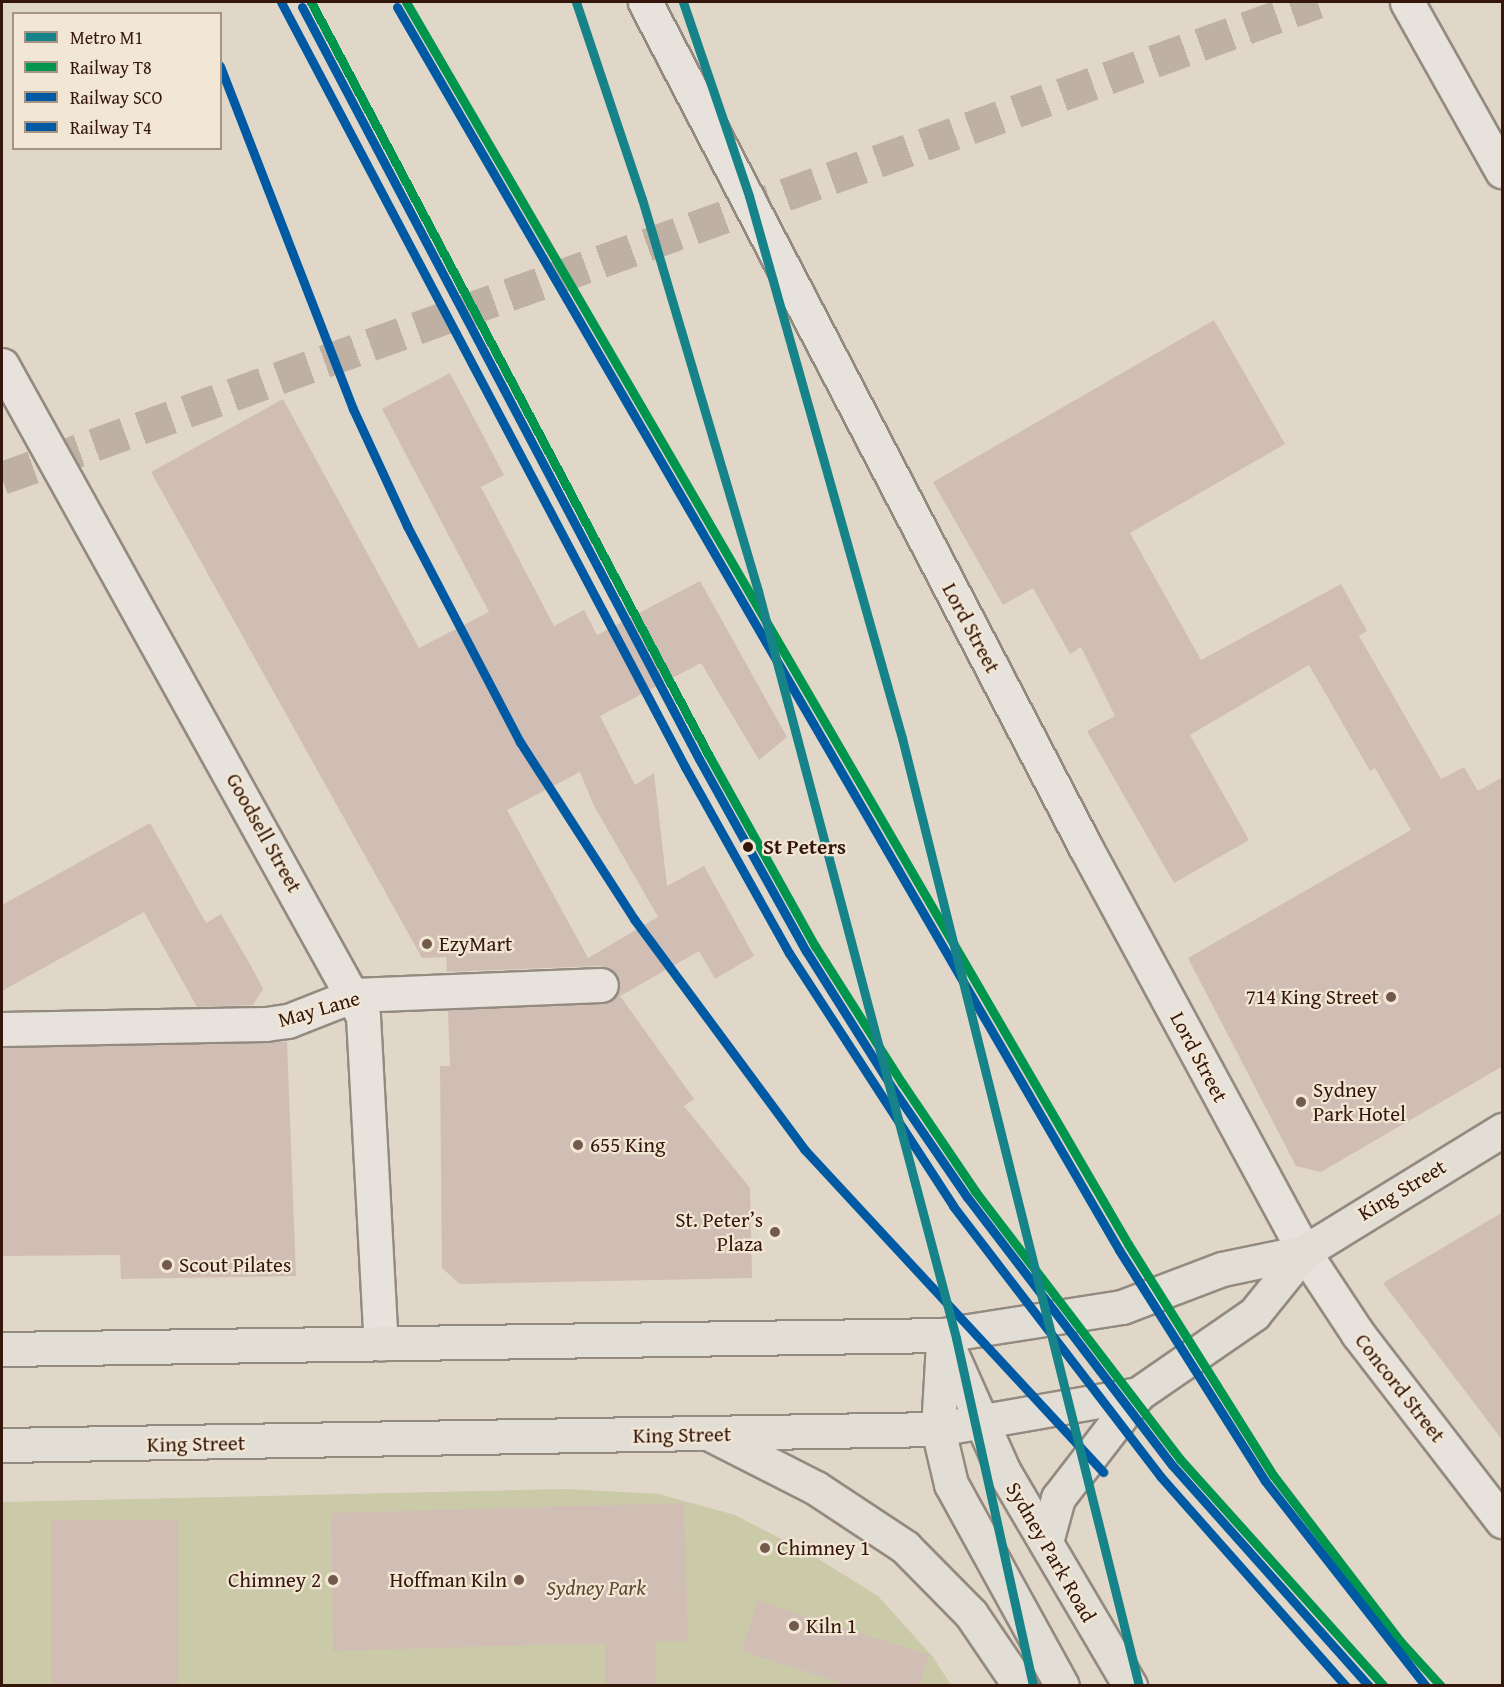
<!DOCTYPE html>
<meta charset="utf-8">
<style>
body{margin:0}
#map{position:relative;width:1504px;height:1687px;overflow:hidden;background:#e0d7c8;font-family:"Gentium Book Plus",serif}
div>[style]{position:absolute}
.green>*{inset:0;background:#cacaa9}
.building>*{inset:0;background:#d0beb5;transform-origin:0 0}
.highway-tunnel>*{height:33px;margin-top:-16.5px;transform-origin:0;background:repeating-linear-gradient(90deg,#beb0a2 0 33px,transparent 0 49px)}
.roads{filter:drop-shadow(2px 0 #938a80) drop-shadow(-2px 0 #938a80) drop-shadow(0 2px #938a80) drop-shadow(0 -2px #938a80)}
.street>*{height:33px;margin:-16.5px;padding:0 16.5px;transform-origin:16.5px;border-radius:16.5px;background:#e7e2db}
.primary>*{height:33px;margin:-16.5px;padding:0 16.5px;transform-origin:16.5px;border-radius:16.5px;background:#e3ded5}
.highway>*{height:33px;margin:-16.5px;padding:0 16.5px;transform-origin:16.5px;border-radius:16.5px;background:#e3ded5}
.rail-1>*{height:9px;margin:-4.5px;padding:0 4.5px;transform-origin:4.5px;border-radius:4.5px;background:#00954c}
.rail-2>*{height:9px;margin:-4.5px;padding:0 4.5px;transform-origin:4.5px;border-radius:4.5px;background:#005aa3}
.rail-3>*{height:9px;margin:-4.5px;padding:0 4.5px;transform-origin:4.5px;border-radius:4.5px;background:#005aa3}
.metro-1>*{height:9px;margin:-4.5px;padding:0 4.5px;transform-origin:4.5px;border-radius:4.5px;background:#168388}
.dots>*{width:16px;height:16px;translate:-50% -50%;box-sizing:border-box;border:3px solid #f2e7d4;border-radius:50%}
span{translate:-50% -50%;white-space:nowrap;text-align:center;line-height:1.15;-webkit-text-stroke:4.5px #f2e7d4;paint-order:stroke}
.street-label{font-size:21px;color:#35160a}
.stop-label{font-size:21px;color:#35160a;font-weight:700}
.left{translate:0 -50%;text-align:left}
.poi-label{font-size:21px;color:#35160a}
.right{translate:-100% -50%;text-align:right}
.park-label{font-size:21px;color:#5c4932;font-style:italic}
.frame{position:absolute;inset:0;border:3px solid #35160a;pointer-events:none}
.legend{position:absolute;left:12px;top:12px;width:210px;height:138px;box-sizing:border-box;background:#f2e7d4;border:2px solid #a69383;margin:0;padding:8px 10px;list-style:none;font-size:18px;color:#35160a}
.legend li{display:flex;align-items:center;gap:12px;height:30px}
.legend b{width:30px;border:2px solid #a69383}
</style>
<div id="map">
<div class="green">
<i style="clip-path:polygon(567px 1489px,659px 1494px,735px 1515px,812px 1555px,878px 1596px,933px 1657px,951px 1685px,2px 1686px,2px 1502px)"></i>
</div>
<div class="building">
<i style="clip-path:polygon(1214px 320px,1285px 444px,1130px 533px,1201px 660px,1341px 584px,1367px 631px,1359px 636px,1441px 779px,1464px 767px,1478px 791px,1503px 777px,1503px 1066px,1321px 1172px,1296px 1166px,1188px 958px,1411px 830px,1375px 768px,1370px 771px,1309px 665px,1190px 735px,1249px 840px,1174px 883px,1087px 731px,1115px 716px,1081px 647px,1070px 654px,1033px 588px,1003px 605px,933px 482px)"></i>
<i style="clip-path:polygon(evenodd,450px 373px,504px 475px,481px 487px,554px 626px,584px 610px,597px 635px,700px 581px,787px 737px,759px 760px,701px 663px,600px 716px,635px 785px,654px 773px,667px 886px,704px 866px,754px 956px,715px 979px,699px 951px,620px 996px,694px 1099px,684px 1106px,750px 1188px,752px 1278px,460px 1284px,442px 1268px,440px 1066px,450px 1066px,448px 1010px,602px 1004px,618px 993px,617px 976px,600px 966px,447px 972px,446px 957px,422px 958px,151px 472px,283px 399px,419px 648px,489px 612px,382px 409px,450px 373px,580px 772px,593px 804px,658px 917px,588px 958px,507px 810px,580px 772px)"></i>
<i style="clip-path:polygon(150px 823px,206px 923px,221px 914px,252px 968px,263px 989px,253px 1005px,197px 1007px,144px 912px,2px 991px,2px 905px)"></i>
<i style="clip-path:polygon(287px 1042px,296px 1276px,121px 1279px,120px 1255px,2px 1256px,2px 1048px)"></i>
<i style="clip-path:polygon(1503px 1212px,1503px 1441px,1383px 1283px)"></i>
<i style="clip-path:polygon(684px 1503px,688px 1641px,656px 1641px,656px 1686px,605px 1686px,605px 1643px,333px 1651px,331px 1513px)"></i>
<i style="left:51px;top:1520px;width:127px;height:166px"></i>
<i style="clip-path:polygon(758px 1601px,929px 1655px,919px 1686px,850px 1686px,742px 1651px)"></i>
</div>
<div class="highway-tunnel">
<i style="left:2px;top:478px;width:1399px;rotate:-19.89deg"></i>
</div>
<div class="roads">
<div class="street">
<i style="left:645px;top:2px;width:954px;rotate:62.47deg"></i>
<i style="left:1086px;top:848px;width:459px;rotate:61.6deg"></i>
<i style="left:1304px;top:1252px;width:98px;rotate:56.6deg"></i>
<i style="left:1358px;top:1334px;width:236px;rotate:52.4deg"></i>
<i style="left:1407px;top:2px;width:194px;rotate:60.7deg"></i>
<i style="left:2px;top:365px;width:744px;rotate:60.99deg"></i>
<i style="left:363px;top:1016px;width:328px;rotate:86.9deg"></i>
<i style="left:2px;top:1029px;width:264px;rotate:-1.1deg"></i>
<i style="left:266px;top:1024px;width:22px;rotate:-8deg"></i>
<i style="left:288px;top:1021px;width:71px;rotate:-21.5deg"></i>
<i style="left:354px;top:995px;width:247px;rotate:-2.3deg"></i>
</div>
<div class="primary">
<i style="left:943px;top:1335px;width:148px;rotate:66deg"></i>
<i style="left:1003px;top:1470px;width:251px;rotate:59.5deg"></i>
<i style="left:943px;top:1343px;width:86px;rotate:93.3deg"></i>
<i style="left:938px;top:1429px;width:57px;rotate:76.7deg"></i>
<i style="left:951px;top:1484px;width:230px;rotate:61.2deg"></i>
<i style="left:712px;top:1435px;width:117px;rotate:27deg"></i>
<i style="left:816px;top:1488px;width:107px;rotate:33.5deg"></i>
<i style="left:905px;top:1547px;width:94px;rotate:45.4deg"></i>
<i style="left:971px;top:1614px;width:87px;rotate:55.8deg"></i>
<i style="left:1046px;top:1542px;width:46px;rotate:-74.7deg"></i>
<i style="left:1058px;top:1498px;width:131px;rotate:-52.4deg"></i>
</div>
<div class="highway">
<i style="left:2px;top:1349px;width:941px;rotate:-0.85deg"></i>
<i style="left:943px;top:1335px;width:181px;rotate:-8.9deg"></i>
<i style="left:1122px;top:1307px;width:107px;rotate:-20.8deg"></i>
<i style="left:1222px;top:1269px;width:84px;rotate:-11.7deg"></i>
<i style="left:2px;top:1445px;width:936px;rotate:-0.98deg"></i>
<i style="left:938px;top:1429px;width:203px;rotate:-9.9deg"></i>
<i style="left:1138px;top:1394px;width:141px;rotate:-34.6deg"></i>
<i style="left:1254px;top:1314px;width:80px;rotate:-51.1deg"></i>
<i style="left:1304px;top:1252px;width:233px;rotate:-31.6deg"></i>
</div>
</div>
<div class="rail-1">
<i style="left:311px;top:2px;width:850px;rotate:62.17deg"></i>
<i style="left:708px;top:754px;width:220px;rotate:60.9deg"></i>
<i style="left:815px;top:946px;width:162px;rotate:57.6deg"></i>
<i style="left:902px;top:1083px;width:130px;rotate:55.9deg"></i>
<i style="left:975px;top:1191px;width:337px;rotate:52.6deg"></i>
<i style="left:1180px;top:1459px;width:305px;rotate:48.1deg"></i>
<i style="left:406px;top:2px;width:1437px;rotate:59.83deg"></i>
<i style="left:1128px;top:1244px;width:273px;rotate:57.9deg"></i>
<i style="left:1273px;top:1475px;width:209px;rotate:52.6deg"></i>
<i style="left:1400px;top:1641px;width:61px;rotate:47.7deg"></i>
</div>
<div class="rail-2">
<i style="left:302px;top:7px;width:850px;rotate:62.17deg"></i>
<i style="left:699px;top:759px;width:220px;rotate:60.9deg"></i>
<i style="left:806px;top:951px;width:163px;rotate:57.8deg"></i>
<i style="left:893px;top:1089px;width:131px;rotate:55.6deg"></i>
<i style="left:967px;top:1197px;width:337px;rotate:52.6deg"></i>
<i style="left:1172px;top:1465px;width:296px;rotate:48.3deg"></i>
<i style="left:397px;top:7px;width:1437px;rotate:59.85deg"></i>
<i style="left:1119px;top:1250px;width:273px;rotate:57.7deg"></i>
<i style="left:1265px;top:1481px;width:261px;rotate:51.9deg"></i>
</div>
<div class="rail-3">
<i style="left:281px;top:2px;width:865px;rotate:62.16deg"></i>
<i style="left:685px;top:767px;width:213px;rotate:60.8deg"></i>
<i style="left:789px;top:953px;width:302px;rotate:57deg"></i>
<i style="left:953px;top:1206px;width:340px;rotate:52.5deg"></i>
<i style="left:1160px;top:1476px;width:281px;rotate:48.5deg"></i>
<i style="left:220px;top:66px;width:368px;rotate:68.8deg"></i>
<i style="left:353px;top:409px;width:129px;rotate:65.2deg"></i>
<i style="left:407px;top:526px;width:244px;rotate:62.4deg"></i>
<i style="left:520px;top:742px;width:211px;rotate:57.2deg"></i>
<i style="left:634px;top:919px;width:287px;rotate:53.5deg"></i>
<i style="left:805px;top:1150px;width:439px;rotate:47.2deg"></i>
</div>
<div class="metro-1">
<i style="left:576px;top:2px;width:208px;rotate:71.5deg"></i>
<i style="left:642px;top:199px;width:409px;rotate:73.5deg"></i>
<i style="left:758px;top:591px;width:773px;rotate:75.15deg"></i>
<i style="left:956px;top:1338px;width:356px;rotate:77.5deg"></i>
<i style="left:683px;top:2px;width:205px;rotate:71.2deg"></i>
<i style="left:749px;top:196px;width:563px;rotate:74.24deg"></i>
<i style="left:902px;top:738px;width:977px;rotate:75.96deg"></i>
</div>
<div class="dots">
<i style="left:748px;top:847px;background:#35160a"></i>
<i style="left:427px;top:944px;background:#715a4c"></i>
<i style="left:1391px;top:997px;background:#715a4c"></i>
<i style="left:1301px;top:1102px;background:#715a4c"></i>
<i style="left:578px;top:1145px;background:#715a4c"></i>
<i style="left:775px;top:1232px;background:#715a4c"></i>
<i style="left:167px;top:1265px;background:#715a4c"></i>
<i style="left:765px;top:1548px;background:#715a4c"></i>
<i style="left:333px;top:1580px;background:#715a4c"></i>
<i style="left:519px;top:1580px;background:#715a4c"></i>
<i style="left:794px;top:1626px;background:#715a4c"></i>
</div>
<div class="street-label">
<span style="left:971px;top:628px;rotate:62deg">Lord Street</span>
<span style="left:264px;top:833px;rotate:61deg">Goodsell Street</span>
<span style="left:319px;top:1009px;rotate:-16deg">May Lane</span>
<span style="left:1199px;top:1057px;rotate:62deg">Lord Street</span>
<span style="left:1402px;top:1190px;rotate:-31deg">King Street</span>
<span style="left:1400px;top:1388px;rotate:52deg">Concord Street</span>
<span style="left:682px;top:1435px;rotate:-1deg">King Street</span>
<span style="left:196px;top:1444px;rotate:-1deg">King Street</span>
<span style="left:1051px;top:1552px;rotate:60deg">Sydney Park Road</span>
</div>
<div class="stop-label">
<span class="left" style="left:763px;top:847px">St Peters</span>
</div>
<div class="poi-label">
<span class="left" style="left:439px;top:944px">EzyMart</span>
<span class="right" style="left:1379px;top:997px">714 King Street</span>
<span class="left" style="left:1313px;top:1102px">Sydney<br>Park Hotel</span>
<span class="left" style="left:590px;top:1145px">655 King</span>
<span class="right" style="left:763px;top:1232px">St. Peter’s<br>Plaza</span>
<span class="left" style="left:179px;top:1265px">Scout Pilates</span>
<span class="left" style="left:777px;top:1548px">Chimney 1</span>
<span class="right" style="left:321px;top:1580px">Chimney 2</span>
<span class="right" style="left:507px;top:1580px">Hoffman Kiln</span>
<span class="left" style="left:806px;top:1626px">Kiln 1</span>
</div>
<div class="park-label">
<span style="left:596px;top:1588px">Sydney Park</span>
</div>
<div class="frame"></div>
<ul class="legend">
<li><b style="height:8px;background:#168388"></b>Metro M1</li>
<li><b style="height:8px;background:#00954c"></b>Railway T8</li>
<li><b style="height:8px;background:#005aa3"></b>Railway SCO</li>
<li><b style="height:8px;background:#005aa3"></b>Railway T4</li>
</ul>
</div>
